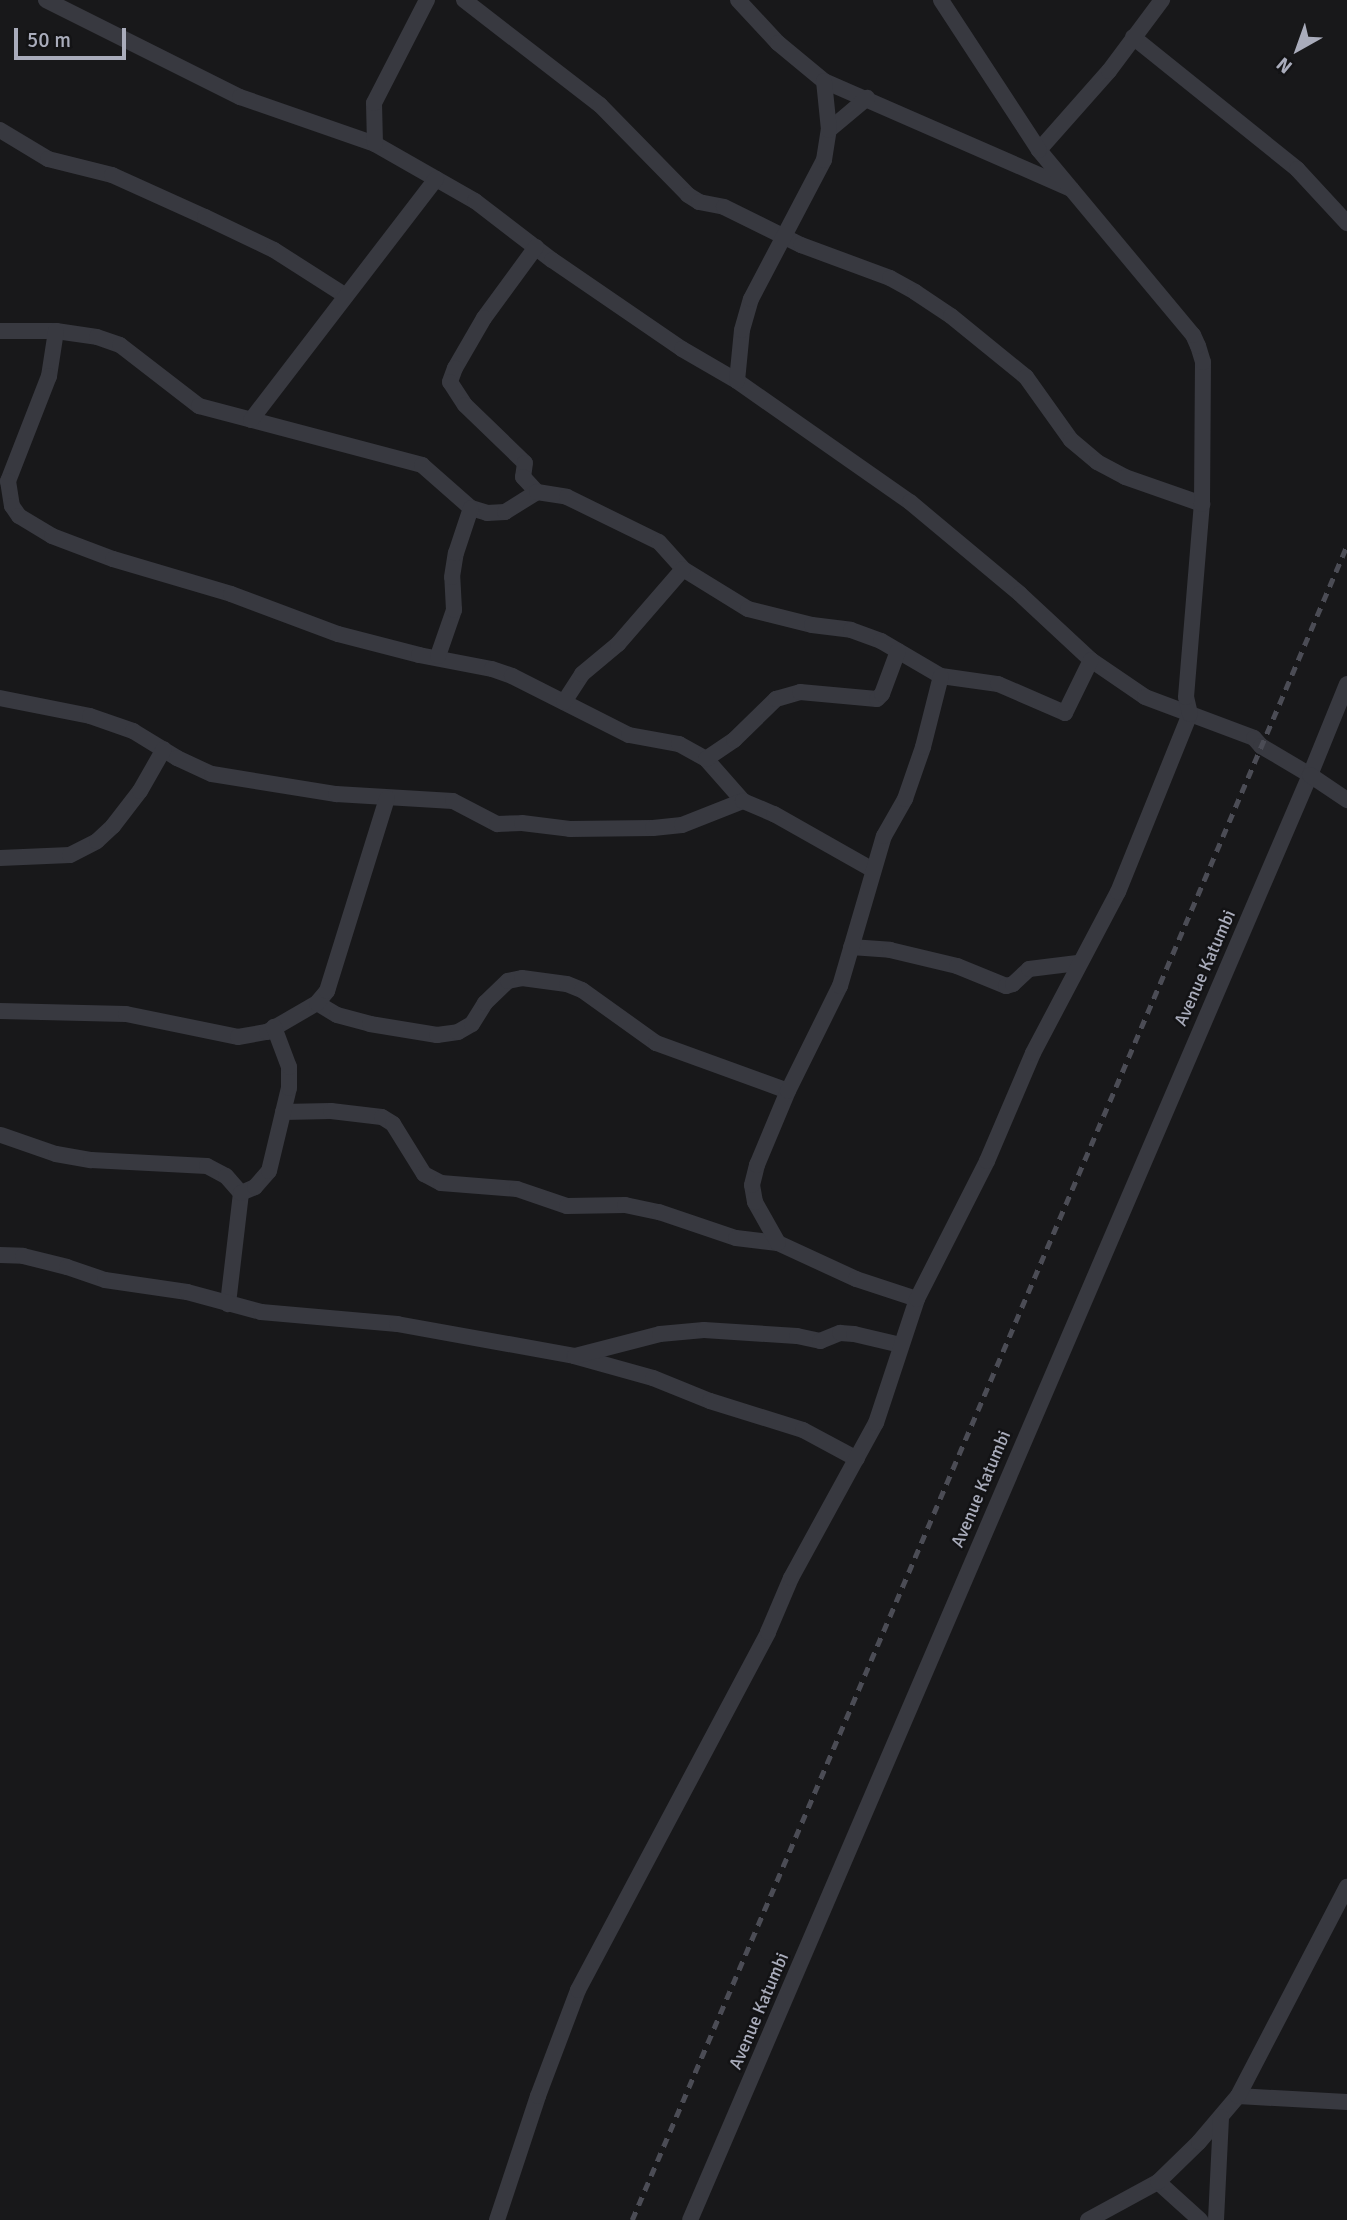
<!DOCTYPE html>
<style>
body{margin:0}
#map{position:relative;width:1347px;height:2220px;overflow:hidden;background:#18181a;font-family:Signika,sans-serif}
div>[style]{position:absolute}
.minor>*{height:16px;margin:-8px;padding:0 8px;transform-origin:8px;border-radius:8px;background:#383940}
.rail>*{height:4.5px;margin-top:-2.25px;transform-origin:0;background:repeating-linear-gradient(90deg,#4b4c55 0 9px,transparent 0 16px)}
span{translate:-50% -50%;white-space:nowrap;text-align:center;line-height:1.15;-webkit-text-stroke:5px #131315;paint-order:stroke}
.street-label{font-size:18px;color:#a9acbb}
.north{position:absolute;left:1263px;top:14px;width:70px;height:70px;-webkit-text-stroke:5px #131315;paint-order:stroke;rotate:220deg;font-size:19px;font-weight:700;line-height:28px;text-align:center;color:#a9acbb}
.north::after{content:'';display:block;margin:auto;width:24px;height:32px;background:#a9acbb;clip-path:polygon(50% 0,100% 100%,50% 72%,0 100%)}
.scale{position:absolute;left:14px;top:28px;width:112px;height:32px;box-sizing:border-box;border:4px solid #a9acbb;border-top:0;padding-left:9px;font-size:21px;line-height:24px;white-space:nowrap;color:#a9acbb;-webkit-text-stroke:5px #131315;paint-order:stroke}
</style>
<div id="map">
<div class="minor">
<i style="left:46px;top:0;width:217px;rotate:26.6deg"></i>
<i style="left:240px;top:97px;width:143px;rotate:19.2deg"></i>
<i style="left:375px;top:144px;width:115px;rotate:29.7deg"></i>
<i style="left:475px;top:201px;width:97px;rotate:37.5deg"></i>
<i style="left:552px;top:260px;width:158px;rotate:34.4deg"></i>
<i style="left:682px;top:349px;width:64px;rotate:30.2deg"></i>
<i style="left:737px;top:381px;width:211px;rotate:35deg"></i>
<i style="left:910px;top:502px;width:143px;rotate:39.9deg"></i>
<i style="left:1020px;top:594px;width:97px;rotate:42.9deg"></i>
<i style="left:1091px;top:660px;width:65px;rotate:34.4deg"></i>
<i style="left:1145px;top:697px;width:116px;rotate:20.6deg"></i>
<i style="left:1254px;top:738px;width:11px;rotate:49deg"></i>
<i style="left:1261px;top:746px;width:57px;rotate:30.6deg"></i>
<i style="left:1310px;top:775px;width:1572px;rotate:113.22deg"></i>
<i style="left:464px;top:0;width:172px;rotate:37.7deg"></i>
<i style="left:600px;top:105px;width:126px;rotate:45.6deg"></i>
<i style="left:688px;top:195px;width:13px;rotate:32deg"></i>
<i style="left:699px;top:202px;width:25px;rotate:11deg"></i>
<i style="left:724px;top:207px;width:86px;rotate:26.3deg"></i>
<i style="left:801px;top:245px;width:95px;rotate:20.3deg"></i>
<i style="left:890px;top:278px;width:29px;rotate:29deg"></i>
<i style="left:915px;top:292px;width:43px;rotate:33.7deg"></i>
<i style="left:951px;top:316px;width:97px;rotate:39.1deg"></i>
<i style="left:1026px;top:377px;width:77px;rotate:54.5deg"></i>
<i style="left:1071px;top:440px;width:34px;rotate:40deg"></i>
<i style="left:1097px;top:462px;width:32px;rotate:28deg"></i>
<i style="left:1125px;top:477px;width:82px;rotate:19.3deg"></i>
<i style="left:738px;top:0;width:59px;rotate:47.1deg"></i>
<i style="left:778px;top:43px;width:60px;rotate:39.6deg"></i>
<i style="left:824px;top:81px;width:270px;rotate:23.6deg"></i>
<i style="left:1133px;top:37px;width:211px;rotate:38.8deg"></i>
<i style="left:1297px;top:169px;width:74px;rotate:47.2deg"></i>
<i style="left:0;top:130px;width:56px;rotate:31.1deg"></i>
<i style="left:48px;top:159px;width:66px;rotate:14deg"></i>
<i style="left:112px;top:175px;width:102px;rotate:24.3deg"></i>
<i style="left:205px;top:217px;width:76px;rotate:25.6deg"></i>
<i style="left:274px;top:250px;width:85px;rotate:32.6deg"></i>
<i style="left:829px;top:130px;width:50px;rotate:-40.1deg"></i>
<i style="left:375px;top:144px;width:41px;rotate:-91.4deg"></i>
<i style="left:374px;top:103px;width:116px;rotate:-62.8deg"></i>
<i style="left:1039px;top:150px;width:106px;rotate:-48.5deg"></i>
<i style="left:1109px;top:71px;width:89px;rotate:-53.3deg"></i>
<i style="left:536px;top:247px;width:88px;rotate:126.2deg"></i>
<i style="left:484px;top:318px;width:58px;rotate:120.1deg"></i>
<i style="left:455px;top:368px;width:15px;rotate:110deg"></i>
<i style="left:450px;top:382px;width:27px;rotate:57deg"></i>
<i style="left:465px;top:405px;width:83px;rotate:44deg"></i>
<i style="left:525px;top:463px;width:14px;rotate:98deg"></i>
<i style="left:523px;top:477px;width:21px;rotate:47deg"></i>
<i style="left:0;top:331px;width:56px"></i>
<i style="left:56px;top:331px;width:41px;rotate:8.3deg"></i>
<i style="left:97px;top:337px;width:24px;rotate:19deg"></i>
<i style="left:120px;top:345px;width:100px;rotate:37.7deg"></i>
<i style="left:199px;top:406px;width:231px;rotate:14.8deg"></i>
<i style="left:422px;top:465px;width:65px;rotate:41.3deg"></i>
<i style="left:471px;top:508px;width:17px;rotate:17deg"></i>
<i style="left:487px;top:513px;width:18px;rotate:-3deg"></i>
<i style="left:505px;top:512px;width:38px;rotate:-32deg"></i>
<i style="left:537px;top:492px;width:30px;rotate:9deg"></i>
<i style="left:567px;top:497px;width:102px;rotate:26.1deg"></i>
<i style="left:659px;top:542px;width:36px;rotate:48deg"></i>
<i style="left:683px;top:569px;width:76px;rotate:31.6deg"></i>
<i style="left:748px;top:609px;width:66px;rotate:14deg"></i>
<i style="left:812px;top:625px;width:39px;rotate:7deg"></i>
<i style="left:851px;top:630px;width:32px;rotate:20deg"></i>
<i style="left:881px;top:641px;width:69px;rotate:30.3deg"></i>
<i style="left:941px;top:676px;width:58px;rotate:8deg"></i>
<i style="left:998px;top:684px;width:73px;rotate:23.4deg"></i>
<i style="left:1065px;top:713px;width:59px;rotate:-63.9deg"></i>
<i style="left:56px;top:331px;width:46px;rotate:98.8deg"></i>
<i style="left:49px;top:376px;width:113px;rotate:111.3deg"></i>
<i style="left:8px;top:481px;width:25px;rotate:81deg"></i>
<i style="left:12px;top:506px;width:12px;rotate:55deg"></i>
<i style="left:19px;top:516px;width:39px;rotate:31deg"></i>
<i style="left:52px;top:536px;width:65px;rotate:20.7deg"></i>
<i style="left:113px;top:559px;width:123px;rotate:16.5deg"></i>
<i style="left:231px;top:594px;width:114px;rotate:20.5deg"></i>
<i style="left:338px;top:634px;width:84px;rotate:14.5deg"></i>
<i style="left:419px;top:655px;width:74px;rotate:10.9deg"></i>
<i style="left:492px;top:669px;width:21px;rotate:19deg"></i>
<i style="left:512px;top:676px;width:131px;rotate:26.8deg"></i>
<i style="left:629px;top:735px;width:51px;rotate:10.2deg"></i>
<i style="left:679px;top:744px;width:31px;rotate:29deg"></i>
<i style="left:706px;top:759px;width:56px;rotate:48.6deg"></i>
<i style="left:737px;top:381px;width:51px;rotate:-84.4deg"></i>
<i style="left:742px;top:330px;width:32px;rotate:-74deg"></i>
<i style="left:751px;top:299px;width:157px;rotate:-62.3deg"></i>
<i style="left:824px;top:160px;width:30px;rotate:-81deg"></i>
<i style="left:829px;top:130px;width:49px;rotate:-95.8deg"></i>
<i style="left:251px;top:420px;width:304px;rotate:-52.5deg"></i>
<i style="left:438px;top:656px;width:49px;rotate:-70.8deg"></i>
<i style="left:454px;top:610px;width:33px;rotate:-93deg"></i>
<i style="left:452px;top:577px;width:24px;rotate:-81deg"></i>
<i style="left:456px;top:553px;width:47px;rotate:-71.6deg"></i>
<i style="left:1347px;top:684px;width:98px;rotate:112.1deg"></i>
<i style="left:1310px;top:775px;width:45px;rotate:34deg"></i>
<i style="left:0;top:698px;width:92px;rotate:11.3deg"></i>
<i style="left:90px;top:716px;width:46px;rotate:19.2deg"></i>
<i style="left:133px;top:731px;width:52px;rotate:31.5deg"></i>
<i style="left:177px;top:758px;width:38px;rotate:25deg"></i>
<i style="left:212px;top:774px;width:126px;rotate:9.2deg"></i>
<i style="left:336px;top:794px;width:117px;rotate:3.4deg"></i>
<i style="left:453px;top:801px;width:50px;rotate:27.6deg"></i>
<i style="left:497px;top:824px;width:25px;rotate:-2deg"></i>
<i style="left:522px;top:823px;width:48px;rotate:7.1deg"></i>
<i style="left:570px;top:829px;width:83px;rotate:-0.7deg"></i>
<i style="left:653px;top:828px;width:29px;rotate:-6deg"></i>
<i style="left:682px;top:825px;width:66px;rotate:-21.5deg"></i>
<i style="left:743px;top:801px;width:34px;rotate:23deg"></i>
<i style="left:774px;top:814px;width:114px;rotate:29.5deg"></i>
<i style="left:564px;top:702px;width:33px;rotate:-57deg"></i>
<i style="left:582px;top:674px;width:47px;rotate:-39.8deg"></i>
<i style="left:618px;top:644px;width:99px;rotate:-49.1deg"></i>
<i style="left:706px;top:759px;width:34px;rotate:-34deg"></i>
<i style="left:734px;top:740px;width:59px;rotate:-44.3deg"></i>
<i style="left:776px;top:699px;width:25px;rotate:-16deg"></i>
<i style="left:800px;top:692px;width:77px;rotate:5.2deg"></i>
<i style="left:877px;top:699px;width:7px;rotate:-45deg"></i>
<i style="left:882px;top:694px;width:46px;rotate:-69.6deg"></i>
<i style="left:0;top:858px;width:70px;rotate:-2.5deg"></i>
<i style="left:70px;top:855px;width:30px;rotate:-27deg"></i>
<i style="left:97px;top:841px;width:22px;rotate:-43deg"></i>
<i style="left:113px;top:826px;width:44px;rotate:-52.4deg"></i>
<i style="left:140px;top:791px;width:48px;rotate:-60.3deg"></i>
<i style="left:851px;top:947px;width:39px;rotate:4deg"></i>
<i style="left:890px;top:950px;width:69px;rotate:13.4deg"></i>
<i style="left:957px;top:966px;width:53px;rotate:22.2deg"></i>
<i style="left:1006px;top:986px;width:7px;rotate:-16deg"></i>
<i style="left:1013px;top:984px;width:22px;rotate:-43deg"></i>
<i style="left:1029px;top:969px;width:49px;rotate:-7deg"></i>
<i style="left:317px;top:1003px;width:23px;rotate:31deg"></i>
<i style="left:337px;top:1015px;width:34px;rotate:15deg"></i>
<i style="left:370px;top:1024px;width:68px;rotate:9.3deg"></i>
<i style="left:437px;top:1035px;width:21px;rotate:-8deg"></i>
<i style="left:458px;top:1032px;width:16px;rotate:-30deg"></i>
<i style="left:472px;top:1024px;width:25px;rotate:-58deg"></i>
<i style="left:485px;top:1003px;width:32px;rotate:-44deg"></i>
<i style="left:508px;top:981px;width:14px;rotate:-12deg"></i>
<i style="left:522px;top:978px;width:45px;rotate:7.6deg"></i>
<i style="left:567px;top:984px;width:16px;rotate:22deg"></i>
<i style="left:582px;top:990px;width:91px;rotate:35.6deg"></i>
<i style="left:656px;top:1043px;width:140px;rotate:20deg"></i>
<i style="left:0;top:1011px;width:126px;rotate:1.4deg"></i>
<i style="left:126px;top:1014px;width:114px;rotate:11.6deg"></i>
<i style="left:238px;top:1037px;width:29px;rotate:-10deg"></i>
<i style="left:267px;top:1032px;width:58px;rotate:-30.1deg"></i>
<i style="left:317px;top:1003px;width:16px;rotate:-50deg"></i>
<i style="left:327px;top:991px;width:202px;rotate:-72.7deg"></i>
<i style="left:283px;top:1112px;width:48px;rotate:-1.2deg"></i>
<i style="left:331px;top:1111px;width:51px;rotate:6.7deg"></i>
<i style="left:382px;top:1117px;width:13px;rotate:32deg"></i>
<i style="left:393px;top:1124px;width:59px;rotate:58.2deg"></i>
<i style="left:424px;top:1174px;width:19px;rotate:28deg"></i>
<i style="left:441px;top:1183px;width:76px;rotate:4.5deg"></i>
<i style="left:517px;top:1189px;width:53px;rotate:18.8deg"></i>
<i style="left:567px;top:1206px;width:58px;rotate:-1deg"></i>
<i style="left:625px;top:1205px;width:35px;rotate:12deg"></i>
<i style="left:659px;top:1212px;width:81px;rotate:18.7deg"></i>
<i style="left:736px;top:1238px;width:42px;rotate:6.8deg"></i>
<i style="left:778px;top:1243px;width:86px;rotate:24.8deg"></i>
<i style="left:856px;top:1279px;width:64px;rotate:18.2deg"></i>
<i style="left:1px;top:1135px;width:58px;rotate:19.1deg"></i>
<i style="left:56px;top:1154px;width:36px;rotate:10deg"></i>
<i style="left:91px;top:1160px;width:116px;rotate:3deg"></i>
<i style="left:207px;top:1166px;width:21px;rotate:28deg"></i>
<i style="left:226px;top:1176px;width:23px;rotate:49deg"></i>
<i style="left:241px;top:1193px;width:112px;rotate:96.7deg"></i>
<i style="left:241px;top:1193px;width:15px;rotate:-23deg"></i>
<i style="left:255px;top:1187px;width:21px;rotate:-49deg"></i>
<i style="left:269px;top:1171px;width:85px;rotate:-76.5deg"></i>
<i style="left:289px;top:1088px;width:21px;rotate:-90deg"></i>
<i style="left:289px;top:1067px;width:43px;rotate:-110.6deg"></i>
<i style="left:778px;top:1243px;width:47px;rotate:-119.3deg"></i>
<i style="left:755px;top:1202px;width:17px;rotate:-100deg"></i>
<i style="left:752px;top:1185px;width:21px;rotate:-76deg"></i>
<i style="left:757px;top:1165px;width:80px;rotate:-67.3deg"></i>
<i style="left:788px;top:1091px;width:117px;rotate:-63.7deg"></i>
<i style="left:840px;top:986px;width:156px;rotate:-73.7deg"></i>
<i style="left:884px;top:836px;width:43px;rotate:-60.4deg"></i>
<i style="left:905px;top:799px;width:55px;rotate:-70.9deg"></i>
<i style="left:923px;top:747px;width:73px;rotate:-75.8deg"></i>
<i style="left:0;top:1255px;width:23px;rotate:2deg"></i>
<i style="left:23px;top:1256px;width:45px;rotate:14deg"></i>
<i style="left:67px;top:1267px;width:40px;rotate:18.9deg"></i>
<i style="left:105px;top:1280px;width:83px;rotate:8.3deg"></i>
<i style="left:187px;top:1292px;width:77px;rotate:15.1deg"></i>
<i style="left:261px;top:1312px;width:137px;rotate:5deg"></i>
<i style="left:397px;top:1324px;width:180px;rotate:10.2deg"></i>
<i style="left:574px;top:1356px;width:82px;rotate:15.6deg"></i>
<i style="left:653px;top:1378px;width:61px;rotate:22deg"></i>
<i style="left:710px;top:1401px;width:97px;rotate:17.3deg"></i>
<i style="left:803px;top:1430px;width:61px;rotate:28.2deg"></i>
<i style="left:575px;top:1356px;width:88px;rotate:-14.5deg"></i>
<i style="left:660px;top:1334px;width:44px;rotate:-5.2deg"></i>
<i style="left:704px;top:1330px;width:93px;rotate:3.7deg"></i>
<i style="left:797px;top:1336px;width:24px;rotate:12deg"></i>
<i style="left:820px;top:1341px;width:22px;rotate:-22deg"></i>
<i style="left:840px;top:1333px;width:14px;rotate:4deg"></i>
<i style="left:854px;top:1334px;width:48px;rotate:13.2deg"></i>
<i style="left:1238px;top:2096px;width:109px;rotate:3.2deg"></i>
<i style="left:1158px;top:2182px;width:57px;rotate:42.1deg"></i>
<i style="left:497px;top:2220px;width:131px;rotate:-71.7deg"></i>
<i style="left:538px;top:2096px;width:113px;rotate:-69.3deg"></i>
<i style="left:578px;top:1990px;width:405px;rotate:-62deg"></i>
<i style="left:768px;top:1632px;width:59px;rotate:-66.9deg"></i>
<i style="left:791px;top:1578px;width:177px;rotate:-61.3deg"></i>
<i style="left:876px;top:1423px;width:131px;rotate:-71.7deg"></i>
<i style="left:917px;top:1299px;width:155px;rotate:-63.1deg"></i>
<i style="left:987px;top:1161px;width:117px;rotate:-66.9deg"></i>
<i style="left:1033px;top:1053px;width:182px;rotate:-62.2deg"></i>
<i style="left:1118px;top:892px;width:192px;rotate:-68deg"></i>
<i style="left:1190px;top:714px;width:17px;rotate:-103deg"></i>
<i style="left:1186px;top:697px;width:194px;rotate:-85.3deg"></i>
<i style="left:1202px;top:504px;width:142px;rotate:-89.6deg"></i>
<i style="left:1203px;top:362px;width:17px;rotate:-107deg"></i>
<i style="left:1198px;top:346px;width:12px;rotate:-114deg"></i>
<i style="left:1193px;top:335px;width:241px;rotate:-129.8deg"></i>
<i style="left:1039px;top:150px;width:179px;rotate:-123.2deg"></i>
<i style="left:1088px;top:2220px;width:80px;rotate:-28.5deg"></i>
<i style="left:1158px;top:2182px;width:57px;rotate:-44.3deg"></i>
<i style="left:1199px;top:2142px;width:60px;rotate:-49.7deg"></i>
<i style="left:1238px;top:2096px;width:236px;rotate:-62.5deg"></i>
<i style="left:1216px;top:2220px;width:103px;rotate:-87.2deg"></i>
</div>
<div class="rail">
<i style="left:632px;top:2220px;width:1821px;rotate:-66.88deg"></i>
</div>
<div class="street-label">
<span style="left:1205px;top:968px;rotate:-66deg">Avenue Katumbi</span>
<span style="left:981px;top:1489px;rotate:-67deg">Avenue Katumbi</span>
<span style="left:759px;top:2011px;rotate:-67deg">Avenue Katumbi</span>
</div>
<div class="north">N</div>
<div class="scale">50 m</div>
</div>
